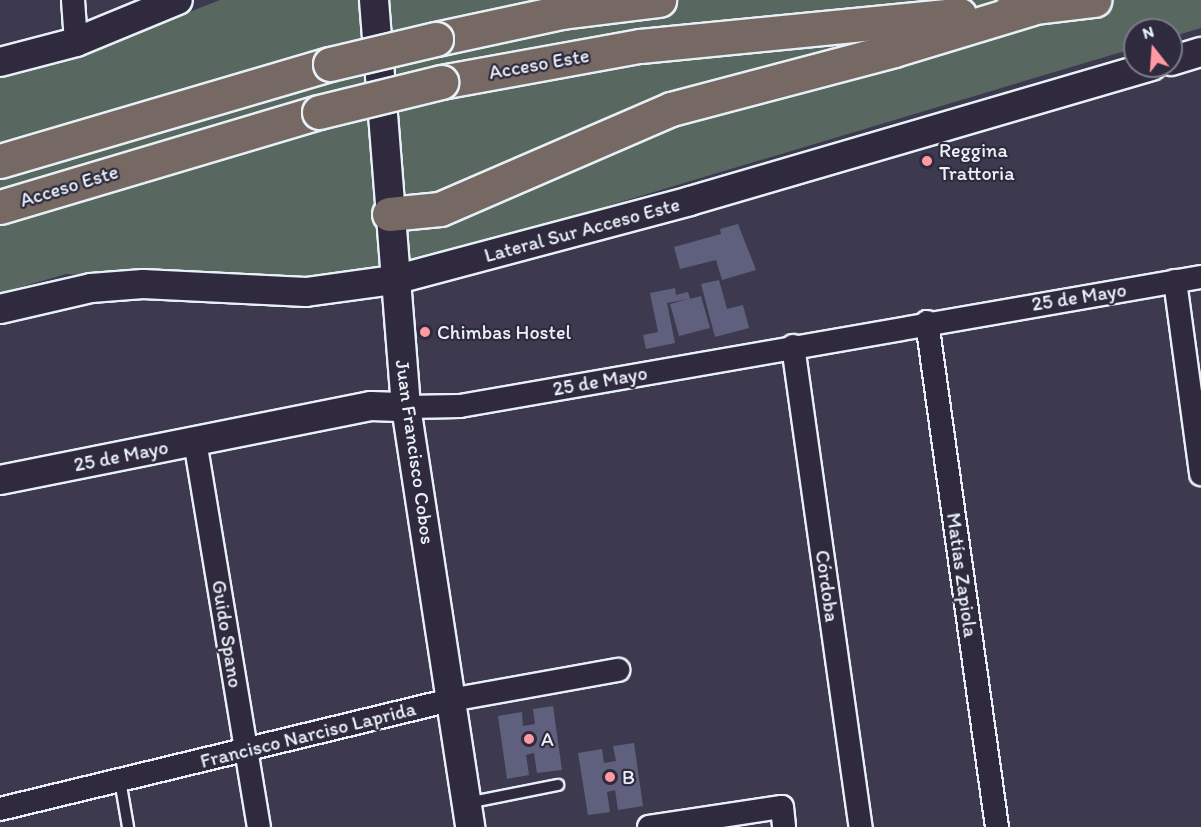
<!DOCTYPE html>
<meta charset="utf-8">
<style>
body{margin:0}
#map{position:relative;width:1201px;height:827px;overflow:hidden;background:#3d3a50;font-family:Itim,sans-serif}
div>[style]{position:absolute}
.green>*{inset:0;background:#58675f}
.building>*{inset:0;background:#5e607d}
.roads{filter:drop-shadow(2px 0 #e8f1f8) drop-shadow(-2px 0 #e8f1f8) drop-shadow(0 2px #e8f1f8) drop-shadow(0 -2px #e8f1f8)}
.service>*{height:10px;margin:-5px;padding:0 5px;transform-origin:5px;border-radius:5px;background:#2f2a3d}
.minor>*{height:22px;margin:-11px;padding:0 11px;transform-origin:11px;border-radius:11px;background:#2f2a3d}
.tertiary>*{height:28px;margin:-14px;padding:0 14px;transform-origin:14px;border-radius:14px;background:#2f2a3d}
.motorway>*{height:33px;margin:-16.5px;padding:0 16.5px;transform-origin:16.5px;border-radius:16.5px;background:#766964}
.bridges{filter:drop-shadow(2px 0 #e8f1f8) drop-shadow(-2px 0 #e8f1f8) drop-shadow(0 2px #e8f1f8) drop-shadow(0 -2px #e8f1f8)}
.motorway-bridge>*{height:33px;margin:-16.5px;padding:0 16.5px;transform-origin:16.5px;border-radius:16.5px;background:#766964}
.dots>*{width:16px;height:16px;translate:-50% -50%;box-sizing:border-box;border:3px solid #2f2a3d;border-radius:50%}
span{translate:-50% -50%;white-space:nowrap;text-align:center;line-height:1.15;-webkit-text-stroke:4.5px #2f2a3d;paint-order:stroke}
.street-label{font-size:20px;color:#e8f1f8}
.poi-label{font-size:20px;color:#e8f1f8}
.left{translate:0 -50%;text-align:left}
.north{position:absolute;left:1123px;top:18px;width:60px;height:60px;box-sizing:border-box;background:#2f2a3d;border:2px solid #797a88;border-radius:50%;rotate:343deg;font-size:16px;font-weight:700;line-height:24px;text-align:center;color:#e8f1f8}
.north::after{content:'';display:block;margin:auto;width:21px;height:27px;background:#ff9aa2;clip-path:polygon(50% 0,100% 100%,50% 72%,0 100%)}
</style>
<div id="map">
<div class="green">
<i style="clip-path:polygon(220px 0,1201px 0,1201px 28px,1171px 37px,1171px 30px,1135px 30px,1135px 48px,400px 268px,303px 285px,66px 274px,0 293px,0 74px,77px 56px)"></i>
</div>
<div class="building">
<i style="clip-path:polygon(738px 224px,756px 270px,722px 280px,716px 260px,680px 269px,674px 247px,721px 234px,720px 229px)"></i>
<i style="clip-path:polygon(719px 280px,727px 309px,743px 305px,749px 328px,715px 337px,701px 284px)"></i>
<i style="clip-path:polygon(675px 288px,676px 295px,688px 292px,690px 299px,701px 296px,710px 328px,679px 336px,670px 304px,688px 299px,667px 303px,675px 343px,646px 349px,643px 335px,658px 332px,650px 293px)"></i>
<i style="clip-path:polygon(553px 706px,562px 770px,537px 773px,534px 753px,526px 755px,529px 775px,507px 779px,498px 716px,522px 712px,523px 726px,535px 724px,533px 709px)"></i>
<i style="clip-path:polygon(634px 743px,643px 806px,618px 810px,615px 790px,607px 792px,610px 812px,588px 815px,578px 753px,602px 749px,604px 763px,616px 761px,613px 746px)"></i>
</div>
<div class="roads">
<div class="service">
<i style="left:120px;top:780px;width:48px;rotate:80.3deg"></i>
<i style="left:467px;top:803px;width:93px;rotate:-11.2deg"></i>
</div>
<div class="minor">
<i style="left:73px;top:0;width:42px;rotate:85.9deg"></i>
<i style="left:1175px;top:281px;width:195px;rotate:82.3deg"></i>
<i style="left:927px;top:322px;width:510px;rotate:82.11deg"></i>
<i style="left:793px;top:346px;width:486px;rotate:82deg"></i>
<i style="left:406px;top:407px;width:54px;rotate:-1.1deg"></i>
<i style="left:460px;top:406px;width:752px;rotate:-9.88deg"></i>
<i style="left:195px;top:441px;width:391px;rotate:80.6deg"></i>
<i style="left:0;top:809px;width:464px;rotate:-13.6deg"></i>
<i style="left:451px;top:700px;width:170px;rotate:-10.2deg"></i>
<i style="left:649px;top:827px;width:134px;rotate:-8.6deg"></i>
<i style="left:782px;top:807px;width:20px;rotate:84deg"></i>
</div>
<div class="tertiary">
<i style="left:374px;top:0;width:408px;rotate:85.5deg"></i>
<i style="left:406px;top:407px;width:425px;rotate:81.3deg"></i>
<i style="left:1171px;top:61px;width:31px;rotate:-17deg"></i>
<i style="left:0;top:62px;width:79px;rotate:-14.7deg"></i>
<i style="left:76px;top:42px;width:110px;rotate:-22.4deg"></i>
<i style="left:0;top:309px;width:93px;rotate:-13deg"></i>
<i style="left:91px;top:288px;width:52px;rotate:-4.4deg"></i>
<i style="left:143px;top:284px;width:163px;rotate:2.8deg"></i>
<i style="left:306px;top:292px;width:89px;rotate:-7.8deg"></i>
<i style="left:394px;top:280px;width:306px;rotate:-14.9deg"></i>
<i style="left:690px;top:201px;width:481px;rotate:-16.3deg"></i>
<i style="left:0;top:480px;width:378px;rotate:-11.3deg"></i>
<i style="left:371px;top:406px;width:35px;rotate:2deg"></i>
</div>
<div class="motorway">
<i style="left:1011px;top:10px;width:84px;rotate:-6.9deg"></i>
<i style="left:436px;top:39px;width:129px;rotate:-12.1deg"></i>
<i style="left:562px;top:12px;width:98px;rotate:-7.1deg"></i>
<i style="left:441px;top:82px;width:202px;rotate:-10.3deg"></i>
<i style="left:640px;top:46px;width:321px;rotate:-5.6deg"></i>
<i style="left:0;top:161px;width:344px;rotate:-16.4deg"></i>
<i style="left:0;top:207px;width:333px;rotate:-16.6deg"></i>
<i style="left:389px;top:214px;width:51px;rotate:-5.6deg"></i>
<i style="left:440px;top:209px;width:252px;rotate:-23.4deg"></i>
<i style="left:671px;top:109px;width:231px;rotate:-14.8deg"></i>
<i style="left:894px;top:50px;width:144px;rotate:-16.9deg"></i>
</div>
</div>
<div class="bridges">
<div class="motorway-bridge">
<i style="left:330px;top:64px;width:109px;rotate:-13.3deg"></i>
<i style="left:319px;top:112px;width:126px;rotate:-13.8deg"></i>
</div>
</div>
<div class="dots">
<i style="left:927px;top:161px;background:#ff9aa2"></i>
<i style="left:425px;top:332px;background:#ff9aa2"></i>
<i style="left:529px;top:739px;background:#ff9aa2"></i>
<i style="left:610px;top:777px;background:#ff9aa2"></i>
</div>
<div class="street-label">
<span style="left:539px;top:64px;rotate:-10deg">Acceso Este</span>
<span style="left:69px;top:186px;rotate:-17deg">Acceso Este</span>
<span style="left:582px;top:230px;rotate:-15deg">Lateral Sur Acceso Este</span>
<span style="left:1079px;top:297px;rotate:-9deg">25 de Mayo</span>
<span style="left:600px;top:381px;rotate:-10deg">25 de Mayo</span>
<span style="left:415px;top:452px;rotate:82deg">Juan Francisco Cobos</span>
<span style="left:121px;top:456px;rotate:-11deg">25 de Mayo</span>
<span style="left:962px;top:575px;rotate:82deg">Matías Zapiola</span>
<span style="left:827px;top:586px;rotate:82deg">Córdoba</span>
<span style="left:227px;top:634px;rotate:81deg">Guido Spano</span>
<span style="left:308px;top:735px;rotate:-14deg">Francisco Narciso Laprida</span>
</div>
<div class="poi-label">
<span class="left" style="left:939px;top:162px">Reggina<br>Trattoria</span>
<span class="left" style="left:437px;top:332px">Chimbas Hostel</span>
<span class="left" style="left:541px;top:739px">A</span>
<span class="left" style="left:622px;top:777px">B</span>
</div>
<div class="north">N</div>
</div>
